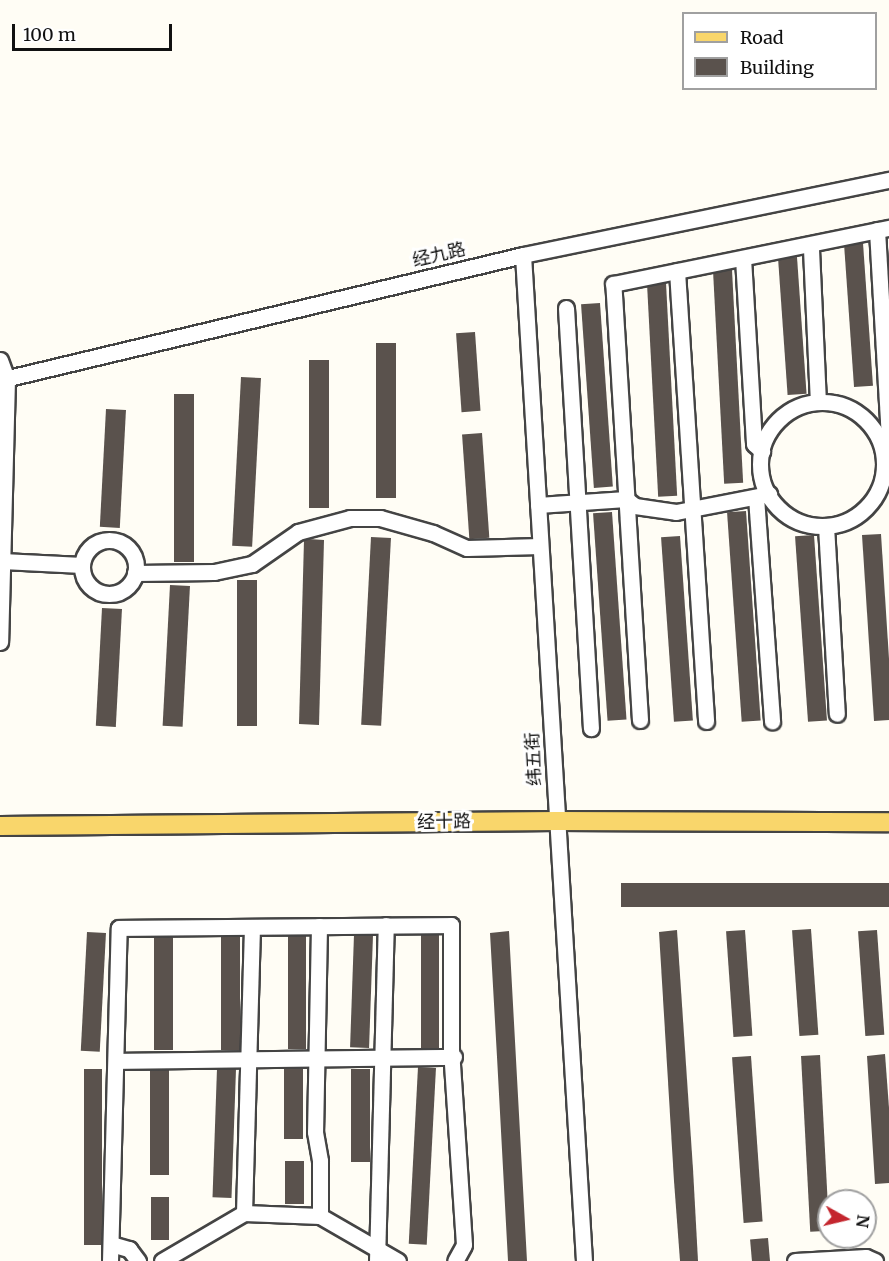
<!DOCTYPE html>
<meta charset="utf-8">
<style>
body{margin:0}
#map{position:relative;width:889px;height:1261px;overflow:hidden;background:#fffdf5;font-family:Merriweather,"Noto Sans SC",serif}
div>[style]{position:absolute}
.building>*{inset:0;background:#5a524d;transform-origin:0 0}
.roads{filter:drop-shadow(2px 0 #444) drop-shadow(-2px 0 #444) drop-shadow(0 2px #444) drop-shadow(0 -2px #444)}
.minor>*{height:15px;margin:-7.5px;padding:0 7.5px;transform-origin:7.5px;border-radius:7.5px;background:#fff}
.minor>.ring{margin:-7.5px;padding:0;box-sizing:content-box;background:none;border:15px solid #fff;border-radius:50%}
.major>*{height:18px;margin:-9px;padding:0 9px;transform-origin:9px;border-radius:9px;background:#f9d66b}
span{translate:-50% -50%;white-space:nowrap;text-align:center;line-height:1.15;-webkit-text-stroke:6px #fff;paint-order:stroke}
.street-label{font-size:18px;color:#111}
.legend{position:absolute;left:682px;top:12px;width:195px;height:78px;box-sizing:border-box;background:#fff;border:2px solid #a0a0a0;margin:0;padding:8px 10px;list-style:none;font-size:18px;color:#111}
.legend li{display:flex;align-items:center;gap:12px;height:30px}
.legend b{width:30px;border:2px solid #a0a0a0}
.north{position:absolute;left:817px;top:1189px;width:60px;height:60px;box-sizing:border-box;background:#fff;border:2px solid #a0a0a0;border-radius:50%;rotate:98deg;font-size:16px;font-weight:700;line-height:24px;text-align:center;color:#111}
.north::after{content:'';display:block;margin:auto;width:21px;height:27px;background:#c4262e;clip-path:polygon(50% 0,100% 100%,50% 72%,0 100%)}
.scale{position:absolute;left:12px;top:24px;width:160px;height:27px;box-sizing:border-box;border:3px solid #111;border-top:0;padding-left:8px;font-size:18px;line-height:21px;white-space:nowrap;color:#111;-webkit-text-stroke:4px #fff;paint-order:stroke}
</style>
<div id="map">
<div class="building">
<i style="left:863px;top:243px;width:143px;height:19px;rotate:86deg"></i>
<i style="left:797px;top:257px;width:137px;height:19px;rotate:86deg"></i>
<i style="left:732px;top:270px;width:213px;height:19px;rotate:87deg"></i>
<i style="left:666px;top:283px;width:213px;height:19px;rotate:87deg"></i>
<i style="left:600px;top:303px;width:184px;height:19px;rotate:86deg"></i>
<i style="left:475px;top:332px;width:79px;height:19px;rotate:86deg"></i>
<i style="left:376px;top:343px;width:20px;height:155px"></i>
<i style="left:309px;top:360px;width:20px;height:148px"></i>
<i style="left:241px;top:377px;width:20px;height:169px;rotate:3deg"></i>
<i style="left:174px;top:394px;width:20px;height:168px"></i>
<i style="left:106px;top:409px;width:20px;height:118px;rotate:3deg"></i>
<i style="left:482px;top:433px;width:105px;height:20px;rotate:86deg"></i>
<i style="left:746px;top:511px;width:210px;height:19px;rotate:86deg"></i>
<i style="left:612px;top:512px;width:208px;height:19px;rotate:86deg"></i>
<i style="clip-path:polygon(881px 534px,889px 659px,889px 720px,874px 721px,862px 535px)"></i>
<i style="left:814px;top:535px;width:186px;height:19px;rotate:86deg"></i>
<i style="left:680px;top:536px;width:185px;height:19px;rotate:86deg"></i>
<i style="left:371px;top:537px;width:20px;height:188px;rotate:3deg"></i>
<i style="clip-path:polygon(309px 539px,324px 540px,319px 725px,299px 724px,304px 540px)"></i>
<i style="left:237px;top:580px;width:20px;height:146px"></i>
<i style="left:170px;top:585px;width:20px;height:141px;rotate:3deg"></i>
<i style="left:102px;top:608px;width:20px;height:118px;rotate:3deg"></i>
<i style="left:889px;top:883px;width:24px;height:268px;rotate:90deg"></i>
<i style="left:811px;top:929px;width:106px;height:19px;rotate:86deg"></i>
<i style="clip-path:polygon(677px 930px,693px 1169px,698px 1261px,680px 1261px,674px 1181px,659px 932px)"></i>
<i style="left:745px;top:930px;width:106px;height:19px;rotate:86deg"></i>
<i style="left:877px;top:930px;width:105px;height:19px;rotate:86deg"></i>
<i style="clip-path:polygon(509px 931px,527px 1261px,508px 1261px,497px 1057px,490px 933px)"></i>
<i style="left:87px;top:932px;width:19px;height:119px;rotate:3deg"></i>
<i style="left:373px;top:935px;width:113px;height:19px;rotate:92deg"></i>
<i style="left:421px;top:935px;width:18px;height:113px"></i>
<i style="left:288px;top:936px;width:18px;height:113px"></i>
<i style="left:154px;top:937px;width:19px;height:113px"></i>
<i style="left:221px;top:937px;width:19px;height:113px"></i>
<i style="clip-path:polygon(885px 1054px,889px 1108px,889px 1183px,875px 1184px,867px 1056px)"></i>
<i style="left:820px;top:1055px;width:176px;height:19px;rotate:87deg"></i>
<i style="left:751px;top:1056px;width:166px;height:19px;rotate:86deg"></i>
<i style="left:418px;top:1067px;width:18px;height:177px;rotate:3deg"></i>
<i style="left:84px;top:1069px;width:18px;height:176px"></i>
<i style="left:236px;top:1069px;width:129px;height:19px;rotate:92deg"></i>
<i style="left:284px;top:1069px;width:19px;height:70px"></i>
<i style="left:351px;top:1069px;width:19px;height:93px"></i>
<i style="left:150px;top:1070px;width:19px;height:105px"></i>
<i style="left:285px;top:1161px;width:19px;height:43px"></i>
<i style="left:151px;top:1197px;width:18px;height:43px"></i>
<i style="left:768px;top:1238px;width:23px;height:18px;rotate:85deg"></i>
</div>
<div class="roads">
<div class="minor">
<i style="left:877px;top:230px;width:210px;rotate:86.7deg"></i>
<i style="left:811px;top:249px;width:153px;rotate:87.4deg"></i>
<i style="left:523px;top:255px;width:1008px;rotate:86.53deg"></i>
<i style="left:743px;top:258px;width:186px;rotate:86.6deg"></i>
<i style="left:754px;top:444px;width:11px;rotate:41deg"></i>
<i style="left:677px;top:271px;width:451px;rotate:86.3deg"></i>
<i style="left:566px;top:308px;width:421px;rotate:86.6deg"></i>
<i style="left:0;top:360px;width:20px;rotate:70deg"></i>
<i style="left:7px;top:379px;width:263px;rotate:91.5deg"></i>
<i style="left:0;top:380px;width:538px;rotate:-13.44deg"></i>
<i style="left:523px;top:255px;width:374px;rotate:-11.6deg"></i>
<i class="ring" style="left:760px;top:402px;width:109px;height:109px"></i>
<i style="left:756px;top:497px;width:225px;rotate:85.9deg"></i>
<i style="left:538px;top:505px;width:88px;rotate:-3.9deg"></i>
<i style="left:626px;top:499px;width:11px;rotate:38deg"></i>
<i style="left:635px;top:506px;width:41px;rotate:8.3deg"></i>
<i style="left:676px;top:512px;width:95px;rotate:-11deg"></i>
<i style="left:826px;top:526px;width:188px;rotate:86.7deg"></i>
<i class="ring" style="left:82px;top:540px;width:39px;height:39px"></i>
<i style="left:2px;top:561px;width:80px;rotate:2.9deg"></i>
<i style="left:135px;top:573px;width:79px;rotate:-0.7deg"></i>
<i style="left:214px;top:572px;width:39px;rotate:-12deg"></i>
<i style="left:252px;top:564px;width:56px;rotate:-34.8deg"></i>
<i style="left:298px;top:532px;width:54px;rotate:-15.1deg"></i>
<i style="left:350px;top:518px;width:30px"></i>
<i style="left:380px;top:518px;width:55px;rotate:15.8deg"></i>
<i style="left:433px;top:533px;width:37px;rotate:24deg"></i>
<i style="left:467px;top:548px;width:73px;rotate:-1.6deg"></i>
<i style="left:640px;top:720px;width:437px;rotate:-93.5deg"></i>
<i style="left:613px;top:284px;width:282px;rotate:-11.5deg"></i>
<i style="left:319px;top:926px;width:206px;rotate:91.1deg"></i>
<i style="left:315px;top:1132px;width:29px;rotate:80deg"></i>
<i style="left:320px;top:1161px;width:55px;rotate:90deg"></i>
<i style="left:116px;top:1061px;width:338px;rotate:-0.7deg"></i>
<i style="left:244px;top:1213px;width:286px;rotate:-88.4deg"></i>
<i style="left:111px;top:1244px;width:19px;rotate:16deg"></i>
<i style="left:129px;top:1249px;width:15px;rotate:53deg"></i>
<i style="left:110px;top:1261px;width:333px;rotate:-88.5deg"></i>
<i style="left:119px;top:928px;width:332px;rotate:-0.5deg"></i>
<i style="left:451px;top:925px;width:124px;rotate:90deg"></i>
<i style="left:451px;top:1049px;width:196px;rotate:86.2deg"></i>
<i style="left:464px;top:1245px;width:18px;rotate:119deg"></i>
<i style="left:162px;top:1261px;width:95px;rotate:-30.3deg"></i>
<i style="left:244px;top:1213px;width:76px;rotate:2.3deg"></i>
<i style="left:320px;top:1216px;width:90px;rotate:30deg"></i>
<i style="left:377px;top:1261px;width:336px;rotate:-88.5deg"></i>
<i style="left:795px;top:1261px;width:71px;rotate:-3.2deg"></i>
<i style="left:866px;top:1257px;width:10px;rotate:24deg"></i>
</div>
<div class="major">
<i style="left:0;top:826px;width:557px;rotate:-0.51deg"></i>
<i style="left:557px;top:821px;width:332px;rotate:0.2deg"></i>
</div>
</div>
<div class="street-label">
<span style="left:439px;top:255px;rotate:-13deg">经九路</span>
<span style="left:534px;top:759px;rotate:-93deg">纬五街</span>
<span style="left:444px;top:822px;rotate:-1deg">经十路</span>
</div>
<ul class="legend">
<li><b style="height:8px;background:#f9d66b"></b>Road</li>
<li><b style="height:16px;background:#5a524d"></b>Building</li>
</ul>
<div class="north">N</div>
<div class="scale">100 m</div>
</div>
